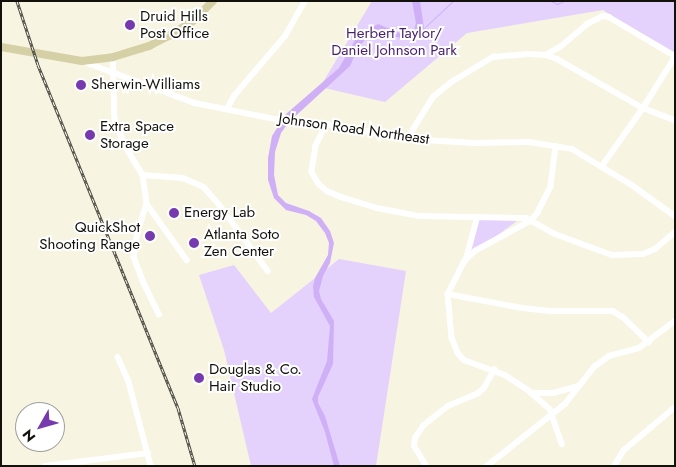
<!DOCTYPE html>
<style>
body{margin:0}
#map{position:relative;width:676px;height:467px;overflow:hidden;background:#f7f4e2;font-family:Jost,sans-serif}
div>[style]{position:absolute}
.green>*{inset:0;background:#e4d1fc}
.water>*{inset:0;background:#cfb0f6}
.stream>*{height:1px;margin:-0.5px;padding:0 0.5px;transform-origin:0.5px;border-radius:0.5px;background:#cfb0f6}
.minor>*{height:5.5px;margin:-2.75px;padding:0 2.75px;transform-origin:2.75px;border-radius:2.75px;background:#fff}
.major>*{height:8px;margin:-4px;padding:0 4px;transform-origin:4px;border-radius:4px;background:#d6d0a6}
.rail>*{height:3px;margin-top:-1.5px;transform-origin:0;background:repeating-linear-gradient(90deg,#fff 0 4px,#4a483f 0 8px);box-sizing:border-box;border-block:1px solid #4a483f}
.dots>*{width:14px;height:14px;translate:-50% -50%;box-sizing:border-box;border:2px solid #fff;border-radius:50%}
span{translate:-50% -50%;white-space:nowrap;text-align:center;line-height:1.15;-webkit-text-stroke:4px #fff;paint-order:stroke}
.poi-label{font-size:15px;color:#12110b}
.left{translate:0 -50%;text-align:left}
.right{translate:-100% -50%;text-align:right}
.park-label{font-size:15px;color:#471d6d}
.street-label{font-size:15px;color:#12110b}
.frame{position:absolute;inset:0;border:2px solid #12110b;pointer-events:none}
.north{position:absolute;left:15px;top:402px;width:50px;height:50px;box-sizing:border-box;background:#fff;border:1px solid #a0a09d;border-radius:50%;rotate:232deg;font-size:14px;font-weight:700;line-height:20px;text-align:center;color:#12110b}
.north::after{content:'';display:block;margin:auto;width:18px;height:22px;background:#7739ae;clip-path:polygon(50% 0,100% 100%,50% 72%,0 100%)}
</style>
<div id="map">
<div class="green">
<i style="clip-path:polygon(372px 1px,675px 1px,675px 57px,603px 10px,467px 33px,385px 102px,320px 87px)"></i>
<i style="clip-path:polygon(480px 217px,521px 218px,468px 257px)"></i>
<i style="clip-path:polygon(339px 259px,406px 271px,376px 466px,251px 466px,224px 350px,199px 275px,234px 265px,271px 313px)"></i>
</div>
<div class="water">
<i style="clip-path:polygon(412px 1px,420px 1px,424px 28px,421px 35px,405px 39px,388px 35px,379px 29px,369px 35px,358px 48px,350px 66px,289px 122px,281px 133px,275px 152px,274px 175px,278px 195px,286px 203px,309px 211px,321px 218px,330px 231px,334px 243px,330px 263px,323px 276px,319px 291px,321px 299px,334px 321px,333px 364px,318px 397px,318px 403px,325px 416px,340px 466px,334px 466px,325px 432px,312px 399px,327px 361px,330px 326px,314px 297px,313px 286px,315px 278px,328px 255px,329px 243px,325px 233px,316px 221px,306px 215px,286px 210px,274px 198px,268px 180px,268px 158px,272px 136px,286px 114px,339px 68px,358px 35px,378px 24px,402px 34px,414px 30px,416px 23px)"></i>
</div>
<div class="stream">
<i style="left:551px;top:1px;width:7px;rotate:27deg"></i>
<i style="left:557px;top:4px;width:8px;rotate:-23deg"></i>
<i style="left:424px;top:28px;width:40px;rotate:-43deg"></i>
</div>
<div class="minor">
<i style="left:546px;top:55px;width:16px;rotate:-30deg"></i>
<i style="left:560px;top:47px;width:35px;rotate:-40deg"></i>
<i style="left:587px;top:24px;width:18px;rotate:-27deg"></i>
<i style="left:603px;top:16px;width:6px;rotate:9deg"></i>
<i style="left:609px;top:17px;width:77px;rotate:30.6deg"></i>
<i style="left:113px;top:57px;width:62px;rotate:88.2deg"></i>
<i style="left:115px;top:119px;width:30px;rotate:69deg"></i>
<i style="left:126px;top:147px;width:33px;rotate:59deg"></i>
<i style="left:143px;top:175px;width:29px;rotate:82deg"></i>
<i style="left:147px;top:204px;width:28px;rotate:108deg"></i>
<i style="left:138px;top:231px;width:26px;rotate:99deg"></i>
<i style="left:134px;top:257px;width:26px;rotate:69deg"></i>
<i style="left:143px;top:281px;width:37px;rotate:64deg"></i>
<i style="left:82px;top:61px;width:121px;rotate:20.4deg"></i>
<i style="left:195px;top:103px;width:82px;rotate:11.3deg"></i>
<i style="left:275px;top:119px;width:52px;rotate:5.5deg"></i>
<i style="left:327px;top:124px;width:81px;rotate:10.6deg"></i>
<i style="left:407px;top:139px;width:67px;rotate:3.4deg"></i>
<i style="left:474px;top:143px;width:55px;rotate:-1deg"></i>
<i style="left:529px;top:142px;width:44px;rotate:9.2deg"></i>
<i style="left:572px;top:149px;width:70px;rotate:31deg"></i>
<i style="left:632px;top:185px;width:53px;rotate:35.8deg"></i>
<i style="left:227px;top:109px;width:15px;rotate:-62deg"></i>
<i style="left:234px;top:96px;width:79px;rotate:-49.6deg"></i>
<i style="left:285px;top:36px;width:40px;rotate:-60.3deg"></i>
<i style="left:327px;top:124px;width:25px;rotate:117deg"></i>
<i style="left:316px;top:146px;width:26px;rotate:99deg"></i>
<i style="left:312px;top:172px;width:14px;rotate:60deg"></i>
<i style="left:319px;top:184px;width:11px;rotate:41deg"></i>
<i style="left:327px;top:191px;width:15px;rotate:23deg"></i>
<i style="left:341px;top:197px;width:38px;rotate:17deg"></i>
<i style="left:377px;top:208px;width:43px;rotate:10.8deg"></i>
<i style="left:419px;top:216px;width:107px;rotate:1.1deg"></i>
<i style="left:526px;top:218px;width:33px;rotate:29deg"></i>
<i style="left:555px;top:234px;width:61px;rotate:20.2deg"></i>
<i style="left:612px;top:255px;width:31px;rotate:-2deg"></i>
<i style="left:643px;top:254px;width:13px;rotate:-23deg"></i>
<i style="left:655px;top:249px;width:26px;rotate:-40deg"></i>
<i style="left:407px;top:139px;width:49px;rotate:-58.2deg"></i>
<i style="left:433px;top:97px;width:26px;rotate:-39deg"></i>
<i style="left:453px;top:81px;width:47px;rotate:-31deg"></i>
<i style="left:493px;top:57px;width:35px;rotate:-5deg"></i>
<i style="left:528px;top:54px;width:18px;rotate:3deg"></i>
<i style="left:546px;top:55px;width:12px;rotate:20deg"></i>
<i style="left:557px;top:59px;width:99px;rotate:29.7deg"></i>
<i style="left:643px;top:108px;width:34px;rotate:21deg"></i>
<i style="left:556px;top:146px;width:41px;rotate:97deg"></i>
<i style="left:551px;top:187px;width:29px;rotate:117deg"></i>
<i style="left:538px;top:213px;width:11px;rotate:131deg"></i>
<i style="left:531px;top:221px;width:63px;rotate:151.4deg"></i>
<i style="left:476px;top:251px;width:15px;rotate:138deg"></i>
<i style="left:465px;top:261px;width:37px;rotate:117deg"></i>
<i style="left:448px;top:294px;width:44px;rotate:84.8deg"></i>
<i style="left:452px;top:338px;width:16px;rotate:68deg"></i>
<i style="left:458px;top:353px;width:9px;rotate:49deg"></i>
<i style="left:464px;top:360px;width:44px;rotate:20.1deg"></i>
<i style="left:505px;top:375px;width:27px;rotate:33deg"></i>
<i style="left:528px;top:390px;width:29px;rotate:41deg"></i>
<i style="left:550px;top:409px;width:37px;rotate:71deg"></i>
<i style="left:602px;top:166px;width:71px;rotate:-54.7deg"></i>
<i style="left:643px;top:108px;width:60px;rotate:-57.9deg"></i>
<i style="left:143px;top:175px;width:40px;rotate:4.3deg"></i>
<i style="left:183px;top:178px;width:23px;rotate:23deg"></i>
<i style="left:204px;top:187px;width:23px;rotate:49deg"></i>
<i style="left:219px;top:204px;width:83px;rotate:53.8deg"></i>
<i style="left:147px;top:204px;width:69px;rotate:54.5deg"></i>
<i style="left:466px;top:259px;width:42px;rotate:-75deg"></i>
<i style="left:448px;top:294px;width:75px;rotate:10.7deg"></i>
<i style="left:522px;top:308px;width:30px;rotate:6deg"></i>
<i style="left:552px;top:311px;width:61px"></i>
<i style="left:613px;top:311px;width:13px;rotate:32deg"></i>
<i style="left:624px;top:318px;width:35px;rotate:44deg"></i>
<i style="left:118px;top:357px;width:27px;rotate:66deg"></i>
<i style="left:129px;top:382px;width:87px;rotate:75.3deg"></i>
<i style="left:531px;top:393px;width:23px"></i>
<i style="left:554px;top:393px;width:25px;rotate:-16deg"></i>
<i style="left:45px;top:466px;width:104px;rotate:-7.2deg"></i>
<i style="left:426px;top:466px;width:23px;rotate:-121deg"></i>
<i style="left:414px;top:446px;width:8px;rotate:-83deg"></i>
<i style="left:415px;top:438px;width:14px;rotate:-56deg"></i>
<i style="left:423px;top:426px;width:32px;rotate:-39deg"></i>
<i style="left:448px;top:406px;width:33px;rotate:-23deg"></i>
<i style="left:478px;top:393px;width:8px;rotate:-40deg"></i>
<i style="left:484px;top:388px;width:21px;rotate:-61deg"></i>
<i style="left:487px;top:466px;width:100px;rotate:-38.5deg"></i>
<i style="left:565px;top:404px;width:47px;rotate:-51.9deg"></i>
<i style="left:594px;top:367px;width:19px;rotate:-36deg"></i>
<i style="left:609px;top:356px;width:31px;rotate:-15deg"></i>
<i style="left:639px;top:348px;width:45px;rotate:-36.9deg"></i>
<i style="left:614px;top:466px;width:19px;rotate:-58deg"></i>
<i style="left:624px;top:450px;width:67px;rotate:-40.1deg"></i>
</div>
<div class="major">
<i style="left:1px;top:47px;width:82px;rotate:9.8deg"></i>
<i style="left:82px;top:61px;width:31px;rotate:-7deg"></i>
<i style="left:113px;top:57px;width:38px;rotate:-17deg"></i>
<i style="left:149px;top:46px;width:22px;rotate:-27deg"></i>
<i style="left:169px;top:36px;width:28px;rotate:-32deg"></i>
<i style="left:193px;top:21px;width:28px;rotate:-45deg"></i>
</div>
<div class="rail">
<i style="left:17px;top:1px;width:67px;rotate:71.8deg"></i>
<i style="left:38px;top:65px;width:370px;rotate:67.8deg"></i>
<i style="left:178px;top:408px;width:60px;rotate:73.7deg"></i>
</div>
<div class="dots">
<i style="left:130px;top:25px;background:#7739ae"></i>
<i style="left:81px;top:85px;background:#7739ae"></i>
<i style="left:90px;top:135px;background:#7739ae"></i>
<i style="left:174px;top:213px;background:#7739ae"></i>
<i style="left:150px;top:236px;background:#7739ae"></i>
<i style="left:194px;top:243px;background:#7739ae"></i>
<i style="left:199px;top:378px;background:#7739ae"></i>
</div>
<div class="poi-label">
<span class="left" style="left:140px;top:25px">Druid Hills<br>Post Office</span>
<span class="left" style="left:91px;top:85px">Sherwin-Williams</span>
<span class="left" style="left:100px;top:135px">Extra Space<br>Storage</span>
<span class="left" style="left:184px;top:213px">Energy Lab</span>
<span class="right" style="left:140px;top:236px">QuickShot<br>Shooting Range</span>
<span class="left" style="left:204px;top:243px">Atlanta Soto<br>Zen Center</span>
<span class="left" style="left:209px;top:378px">Douglas &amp; Co.<br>Hair Studio</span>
</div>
<div class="park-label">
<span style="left:394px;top:42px">Herbert Taylor/<br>Daniel Johnson Park</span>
</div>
<div class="street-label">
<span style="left:354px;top:129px;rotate:8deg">Johnson Road Northeast</span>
</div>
<div class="frame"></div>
<div class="north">N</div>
</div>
